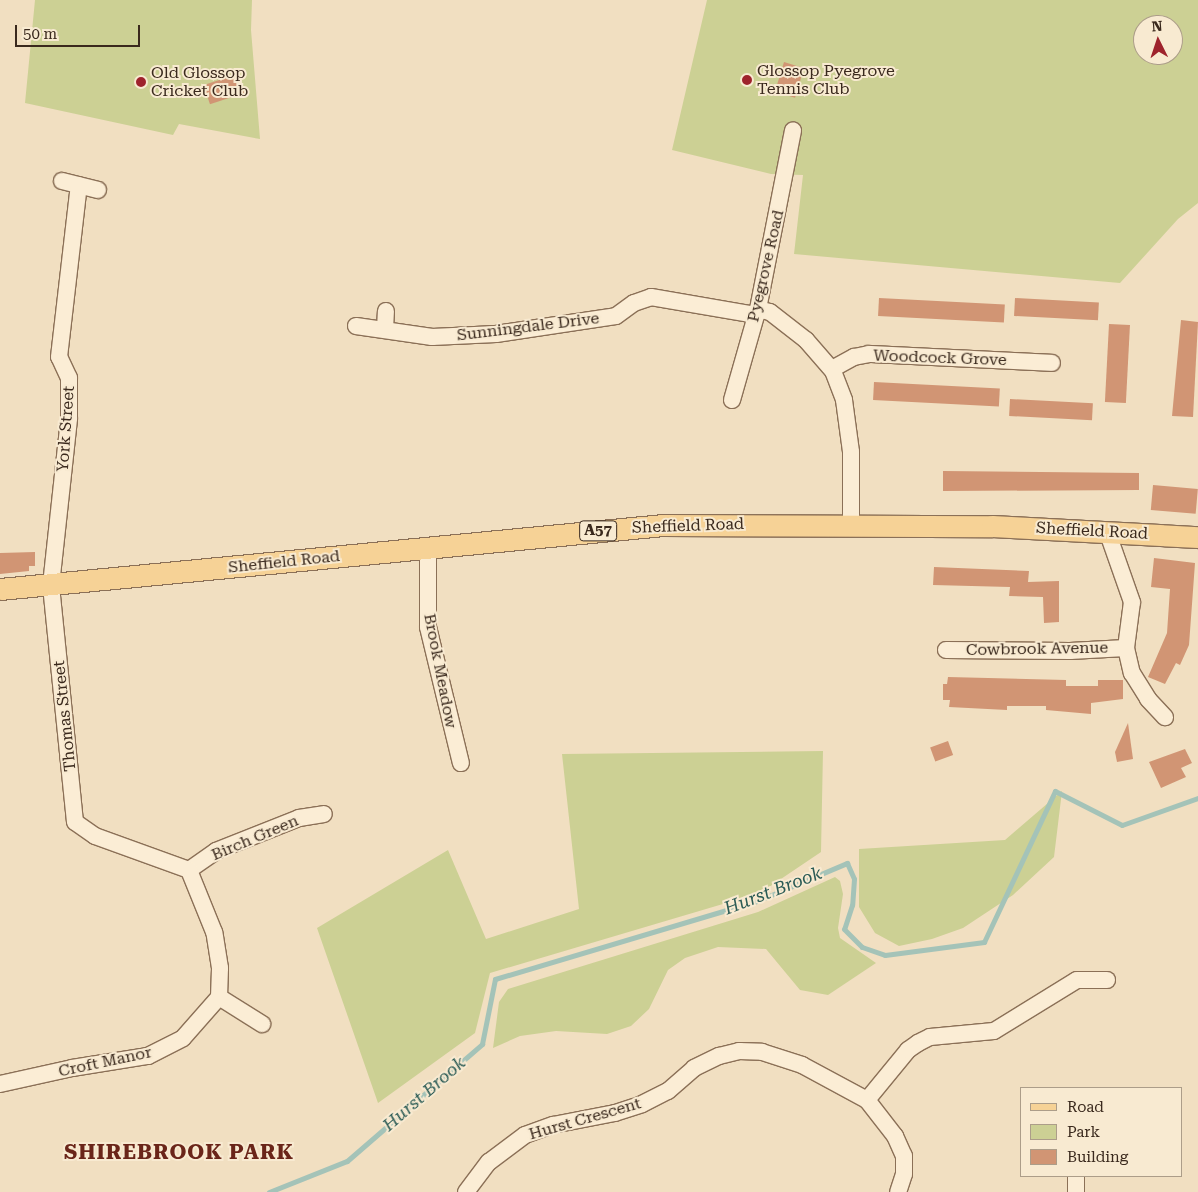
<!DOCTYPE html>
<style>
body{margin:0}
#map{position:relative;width:1198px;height:1192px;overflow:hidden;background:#f1dfc1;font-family:"Roboto Serif",serif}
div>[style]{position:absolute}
.green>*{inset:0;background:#ccd094}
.stream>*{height:5px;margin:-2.5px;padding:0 2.5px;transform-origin:2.5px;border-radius:2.5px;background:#a4c3b8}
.building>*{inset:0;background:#d19574;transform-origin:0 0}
.roads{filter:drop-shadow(1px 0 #8b7057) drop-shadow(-1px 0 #8b7057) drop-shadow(0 1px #8b7057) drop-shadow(0 -1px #8b7057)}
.minor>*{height:16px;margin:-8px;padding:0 8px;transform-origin:8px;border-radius:8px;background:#fbedd5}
.major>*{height:21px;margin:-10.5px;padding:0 10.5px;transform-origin:10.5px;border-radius:10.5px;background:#f6d296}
.dots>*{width:14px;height:14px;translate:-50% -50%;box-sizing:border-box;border:2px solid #f8ead1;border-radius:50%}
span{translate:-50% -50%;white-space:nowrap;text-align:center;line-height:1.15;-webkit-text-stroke:4px #f8ead1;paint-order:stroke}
.shield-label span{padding:1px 4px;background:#f8ead1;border:1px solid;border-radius:4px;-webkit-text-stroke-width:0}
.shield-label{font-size:15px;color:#3a291d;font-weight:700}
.poi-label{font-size:16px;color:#3a291d}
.left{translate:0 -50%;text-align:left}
.street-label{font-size:16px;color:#3a291d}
.water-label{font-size:18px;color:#2b5b55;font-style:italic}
.district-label{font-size:21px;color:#6a2519;font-weight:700;letter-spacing:1px}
.legend{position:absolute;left:1020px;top:1087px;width:162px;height:90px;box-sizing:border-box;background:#f8ead1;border:1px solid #ac9d89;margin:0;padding:6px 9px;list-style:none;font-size:15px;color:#3a291d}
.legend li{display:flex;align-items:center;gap:10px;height:25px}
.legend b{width:25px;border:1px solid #ac9d89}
.north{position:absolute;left:1133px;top:15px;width:50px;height:50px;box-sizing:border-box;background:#f8ead1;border:1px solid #ac9d89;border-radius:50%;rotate:356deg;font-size:14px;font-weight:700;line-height:20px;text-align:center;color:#3a291d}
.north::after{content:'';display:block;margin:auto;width:18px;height:22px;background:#9e232c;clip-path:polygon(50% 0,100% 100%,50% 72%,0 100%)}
.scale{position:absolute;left:15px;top:25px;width:125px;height:22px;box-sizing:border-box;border:2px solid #3a291d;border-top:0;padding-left:6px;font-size:15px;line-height:18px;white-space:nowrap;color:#3a291d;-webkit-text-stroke:4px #f8ead1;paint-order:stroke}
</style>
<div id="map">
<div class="green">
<i style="clip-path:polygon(35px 0,252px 0,251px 30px,260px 139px,179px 124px,173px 135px,25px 103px)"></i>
<i style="clip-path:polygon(evenodd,707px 0,1198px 0,1198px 203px,1178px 219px,1120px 283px,794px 254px,803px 175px,771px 174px,672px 150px,707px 0,1143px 25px,1173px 25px,1173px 55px,1143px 55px,1143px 25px)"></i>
<i style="clip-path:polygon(823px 751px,821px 852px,760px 893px,490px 973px,475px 1033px,378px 1103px,317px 928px,448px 850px,486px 939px,579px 909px,562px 754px)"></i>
<i style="clip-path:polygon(1062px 791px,1054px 857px,1013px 895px,963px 928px,932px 939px,899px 946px,875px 933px,859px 907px,859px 849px,1005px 840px)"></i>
<i style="clip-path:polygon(835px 877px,840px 881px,843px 894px,838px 928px,840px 938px,876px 963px,828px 995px,800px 990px,766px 949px,718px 947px,685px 958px,668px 970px,649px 1009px,631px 1026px,607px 1034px,556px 1031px,520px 1036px,493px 1048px,499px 1002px,508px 989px,758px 912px)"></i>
</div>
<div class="stream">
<i style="left:269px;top:1192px;width:84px;rotate:-21.7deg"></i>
<i style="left:347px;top:1161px;width:179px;rotate:-40.9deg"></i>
<i style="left:482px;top:1044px;width:66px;rotate:-78.7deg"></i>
<i style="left:495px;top:979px;width:273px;rotate:-16.6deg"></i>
<i style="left:757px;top:901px;width:98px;rotate:-22.9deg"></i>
<i style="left:847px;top:863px;width:17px;rotate:66deg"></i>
<i style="left:854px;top:879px;width:26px;rotate:94deg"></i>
<i style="left:852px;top:905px;width:25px;rotate:108deg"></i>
<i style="left:844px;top:929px;width:25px;rotate:45deg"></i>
<i style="left:862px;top:947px;width:24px;rotate:19deg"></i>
<i style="left:885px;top:955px;width:100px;rotate:-7.5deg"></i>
<i style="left:984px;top:942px;width:167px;rotate:-64.8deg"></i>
<i style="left:1055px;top:791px;width:75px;rotate:26.9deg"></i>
<i style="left:1122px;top:825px;width:81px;rotate:-19.6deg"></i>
</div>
<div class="building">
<i style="left:784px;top:62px;width:21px;height:31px;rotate:17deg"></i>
<i style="left:238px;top:74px;width:20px;height:36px;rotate:72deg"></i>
<i style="left:879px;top:298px;width:126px;height:18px;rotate:3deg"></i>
<i style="left:1015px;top:298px;width:84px;height:18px;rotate:3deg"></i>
<i style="clip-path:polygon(1181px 320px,1198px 322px,1193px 417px,1172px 416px)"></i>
<i style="left:1109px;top:324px;width:21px;height:78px;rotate:3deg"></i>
<i style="left:874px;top:382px;width:126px;height:18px;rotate:3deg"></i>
<i style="left:1010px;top:399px;width:83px;height:17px;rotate:3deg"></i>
<i style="clip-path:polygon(943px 471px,1139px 473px,1139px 490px,943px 491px)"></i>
<i style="left:1153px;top:485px;width:45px;height:25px;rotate:5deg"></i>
<i style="clip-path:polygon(35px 552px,35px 566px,29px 566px,29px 571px,0 574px,0 553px)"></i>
<i style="clip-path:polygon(1154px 558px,1195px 563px,1189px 645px,1180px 665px,1176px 663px,1165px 684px,1148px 677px,1167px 633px,1170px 589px,1151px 587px)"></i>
<i style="clip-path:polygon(934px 567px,1029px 571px,1028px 582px,1059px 581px,1059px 622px,1044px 623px,1043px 597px,1009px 596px,1010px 587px,933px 585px)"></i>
<i style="clip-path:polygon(948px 677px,1066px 680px,1066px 686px,1098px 686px,1098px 680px,1123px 680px,1123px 699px,1091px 703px,1091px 714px,1046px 710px,1046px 706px,1007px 706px,1007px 710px,949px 707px,950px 700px,943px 700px,943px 684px,947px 684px)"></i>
<i style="clip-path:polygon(1128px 723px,1133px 759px,1117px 762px,1115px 752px)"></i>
<i style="left:948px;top:741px;width:15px;height:19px;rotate:70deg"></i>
<i style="clip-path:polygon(1185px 749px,1192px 763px,1181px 768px,1186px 777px,1161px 788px,1149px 762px)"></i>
</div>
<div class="roads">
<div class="minor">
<i style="left:62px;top:181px;width:37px;rotate:14deg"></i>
<i style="left:758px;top:309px;width:12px;rotate:14deg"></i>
<i style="left:770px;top:312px;width:46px;rotate:37.9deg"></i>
<i style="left:806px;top:340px;width:41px;rotate:48.9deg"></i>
<i style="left:833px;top:371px;width:31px;rotate:69deg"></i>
<i style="left:844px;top:400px;width:52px;rotate:82.3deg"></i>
<i style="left:851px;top:452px;width:72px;rotate:90deg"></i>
<i style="left:356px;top:326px;width:77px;rotate:8.2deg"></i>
<i style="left:432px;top:337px;width:64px;rotate:-2.7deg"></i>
<i style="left:496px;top:334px;width:121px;rotate:-8.5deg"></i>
<i style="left:616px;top:316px;width:22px;rotate:-36deg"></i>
<i style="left:634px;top:303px;width:18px;rotate:-19deg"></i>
<i style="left:651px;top:297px;width:107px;rotate:9.7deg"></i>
<i style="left:385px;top:329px;width:18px;rotate:-87deg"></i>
<i style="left:832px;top:369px;width:25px;rotate:-29deg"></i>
<i style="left:854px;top:357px;width:15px;rotate:-11deg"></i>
<i style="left:869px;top:354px;width:183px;rotate:2.8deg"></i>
<i style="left:732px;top:400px;width:95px;rotate:-74.1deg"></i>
<i style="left:758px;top:309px;width:182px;rotate:-78.9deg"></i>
<i style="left:428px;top:547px;width:80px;rotate:90deg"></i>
<i style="left:428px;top:627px;width:140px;rotate:76.4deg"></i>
<i style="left:1126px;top:648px;width:26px;rotate:77deg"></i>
<i style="left:1132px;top:673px;width:31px;rotate:58deg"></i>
<i style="left:1148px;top:699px;width:25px;rotate:47deg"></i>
<i style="left:946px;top:650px;width:124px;rotate:0.5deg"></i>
<i style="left:1070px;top:651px;width:56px;rotate:-3.1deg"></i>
<i style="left:1126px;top:648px;width:46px;rotate:-82.6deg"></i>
<i style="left:1132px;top:602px;width:75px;rotate:-109.4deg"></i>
<i style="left:189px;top:870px;width:33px;rotate:-35deg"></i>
<i style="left:216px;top:851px;width:89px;rotate:-21.7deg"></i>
<i style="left:299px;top:818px;width:25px;rotate:-9deg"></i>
<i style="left:219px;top:997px;width:51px;rotate:32.1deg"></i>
<i style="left:0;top:1084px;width:74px;rotate:-12.5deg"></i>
<i style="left:72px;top:1068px;width:77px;rotate:-9deg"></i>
<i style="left:148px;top:1056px;width:39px;rotate:-27deg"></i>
<i style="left:183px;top:1038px;width:55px;rotate:-48.7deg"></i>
<i style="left:219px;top:997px;width:29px;rotate:-88deg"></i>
<i style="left:220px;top:968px;width:36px;rotate:-99deg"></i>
<i style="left:214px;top:932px;width:67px;rotate:-112deg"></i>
<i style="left:189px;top:870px;width:100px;rotate:-160.1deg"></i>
<i style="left:95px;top:836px;width:24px;rotate:-145deg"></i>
<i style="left:75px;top:822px;width:238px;rotate:-95.8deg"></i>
<i style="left:51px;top:585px;width:168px;rotate:-83.8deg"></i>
<i style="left:69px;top:418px;width:40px;rotate:-90deg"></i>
<i style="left:69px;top:378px;width:23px;rotate:-115deg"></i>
<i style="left:59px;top:357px;width:173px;rotate:-83.4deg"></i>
<i style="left:867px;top:1100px;width:65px;rotate:-50.6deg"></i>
<i style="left:908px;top:1050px;width:12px;rotate:-35deg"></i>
<i style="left:918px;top:1043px;width:13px;rotate:-27deg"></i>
<i style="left:930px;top:1037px;width:64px;rotate:-5.4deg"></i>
<i style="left:994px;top:1031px;width:97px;rotate:-31.6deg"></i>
<i style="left:1077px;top:980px;width:30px"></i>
<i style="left:1076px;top:1176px;width:16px;rotate:90deg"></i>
<i style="left:466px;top:1192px;width:38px;rotate:-53deg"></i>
<i style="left:489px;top:1162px;width:45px;rotate:-36.9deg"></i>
<i style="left:525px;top:1135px;width:30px;rotate:-20deg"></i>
<i style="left:553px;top:1125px;width:63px;rotate:-11deg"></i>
<i style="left:615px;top:1113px;width:28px;rotate:-18deg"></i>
<i style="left:642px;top:1104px;width:29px;rotate:-27deg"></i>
<i style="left:668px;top:1091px;width:35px;rotate:-41deg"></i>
<i style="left:694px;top:1068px;width:28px;rotate:-26deg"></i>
<i style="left:719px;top:1056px;width:21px;rotate:-14deg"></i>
<i style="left:739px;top:1051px;width:23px;rotate:2deg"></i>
<i style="left:762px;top:1052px;width:42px;rotate:18deg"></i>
<i style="left:802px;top:1065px;width:74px;rotate:28.3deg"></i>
<i style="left:867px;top:1100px;width:46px;rotate:52.1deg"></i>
<i style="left:895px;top:1136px;width:22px;rotate:66deg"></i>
<i style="left:904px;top:1156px;width:18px;rotate:90deg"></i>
<i style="left:904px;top:1174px;width:19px;rotate:108deg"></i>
</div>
<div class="major">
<i style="left:0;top:589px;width:667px;rotate:-5.51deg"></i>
<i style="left:664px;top:525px;width:328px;rotate:0.2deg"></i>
<i style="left:992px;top:526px;width:206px;rotate:3.1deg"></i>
</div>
</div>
<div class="dots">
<i style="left:747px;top:80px;background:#9e232c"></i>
<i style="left:141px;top:82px;background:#9e232c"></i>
</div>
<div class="shield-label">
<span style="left:598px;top:531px">A57</span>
</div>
<div class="poi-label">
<span class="left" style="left:757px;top:80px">Glossop Pyegrove<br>Tennis Club</span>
<span class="left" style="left:151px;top:82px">Old Glossop<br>Cricket Club</span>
</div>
<div class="street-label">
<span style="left:766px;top:266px;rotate:-77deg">Pyegrove Road</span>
<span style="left:528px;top:327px;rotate:-7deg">Sunningdale Drive</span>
<span style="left:940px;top:358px;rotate:2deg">Woodcock Grove</span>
<span style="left:66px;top:429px;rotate:-86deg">York Street</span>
<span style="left:688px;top:526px;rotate:-2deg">Sheffield Road</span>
<span style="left:1092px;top:531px;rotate:3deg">Sheffield Road</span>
<span style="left:284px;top:562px;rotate:-6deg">Sheffield Road</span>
<span style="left:1037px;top:649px;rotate:-1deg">Cowbrook Avenue</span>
<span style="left:440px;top:671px;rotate:79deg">Brook Meadow</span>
<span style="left:65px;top:716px;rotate:-96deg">Thomas Street</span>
<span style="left:255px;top:838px;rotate:-23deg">Birch Green</span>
<span style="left:105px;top:1062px;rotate:-12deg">Croft Manor</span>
<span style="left:585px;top:1119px;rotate:-16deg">Hurst Crescent</span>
</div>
<div class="water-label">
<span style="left:773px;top:891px;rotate:-21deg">Hurst Brook</span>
<span style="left:424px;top:1094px;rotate:-41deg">Hurst Brook</span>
</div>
<div class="district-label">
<span style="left:179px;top:1152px">SHIREBROOK PARK</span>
</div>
<ul class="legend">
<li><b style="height:6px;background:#f6d296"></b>Road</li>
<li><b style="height:14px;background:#ccd094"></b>Park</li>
<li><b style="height:14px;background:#d19574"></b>Building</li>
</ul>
<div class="north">N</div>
<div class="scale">50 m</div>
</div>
